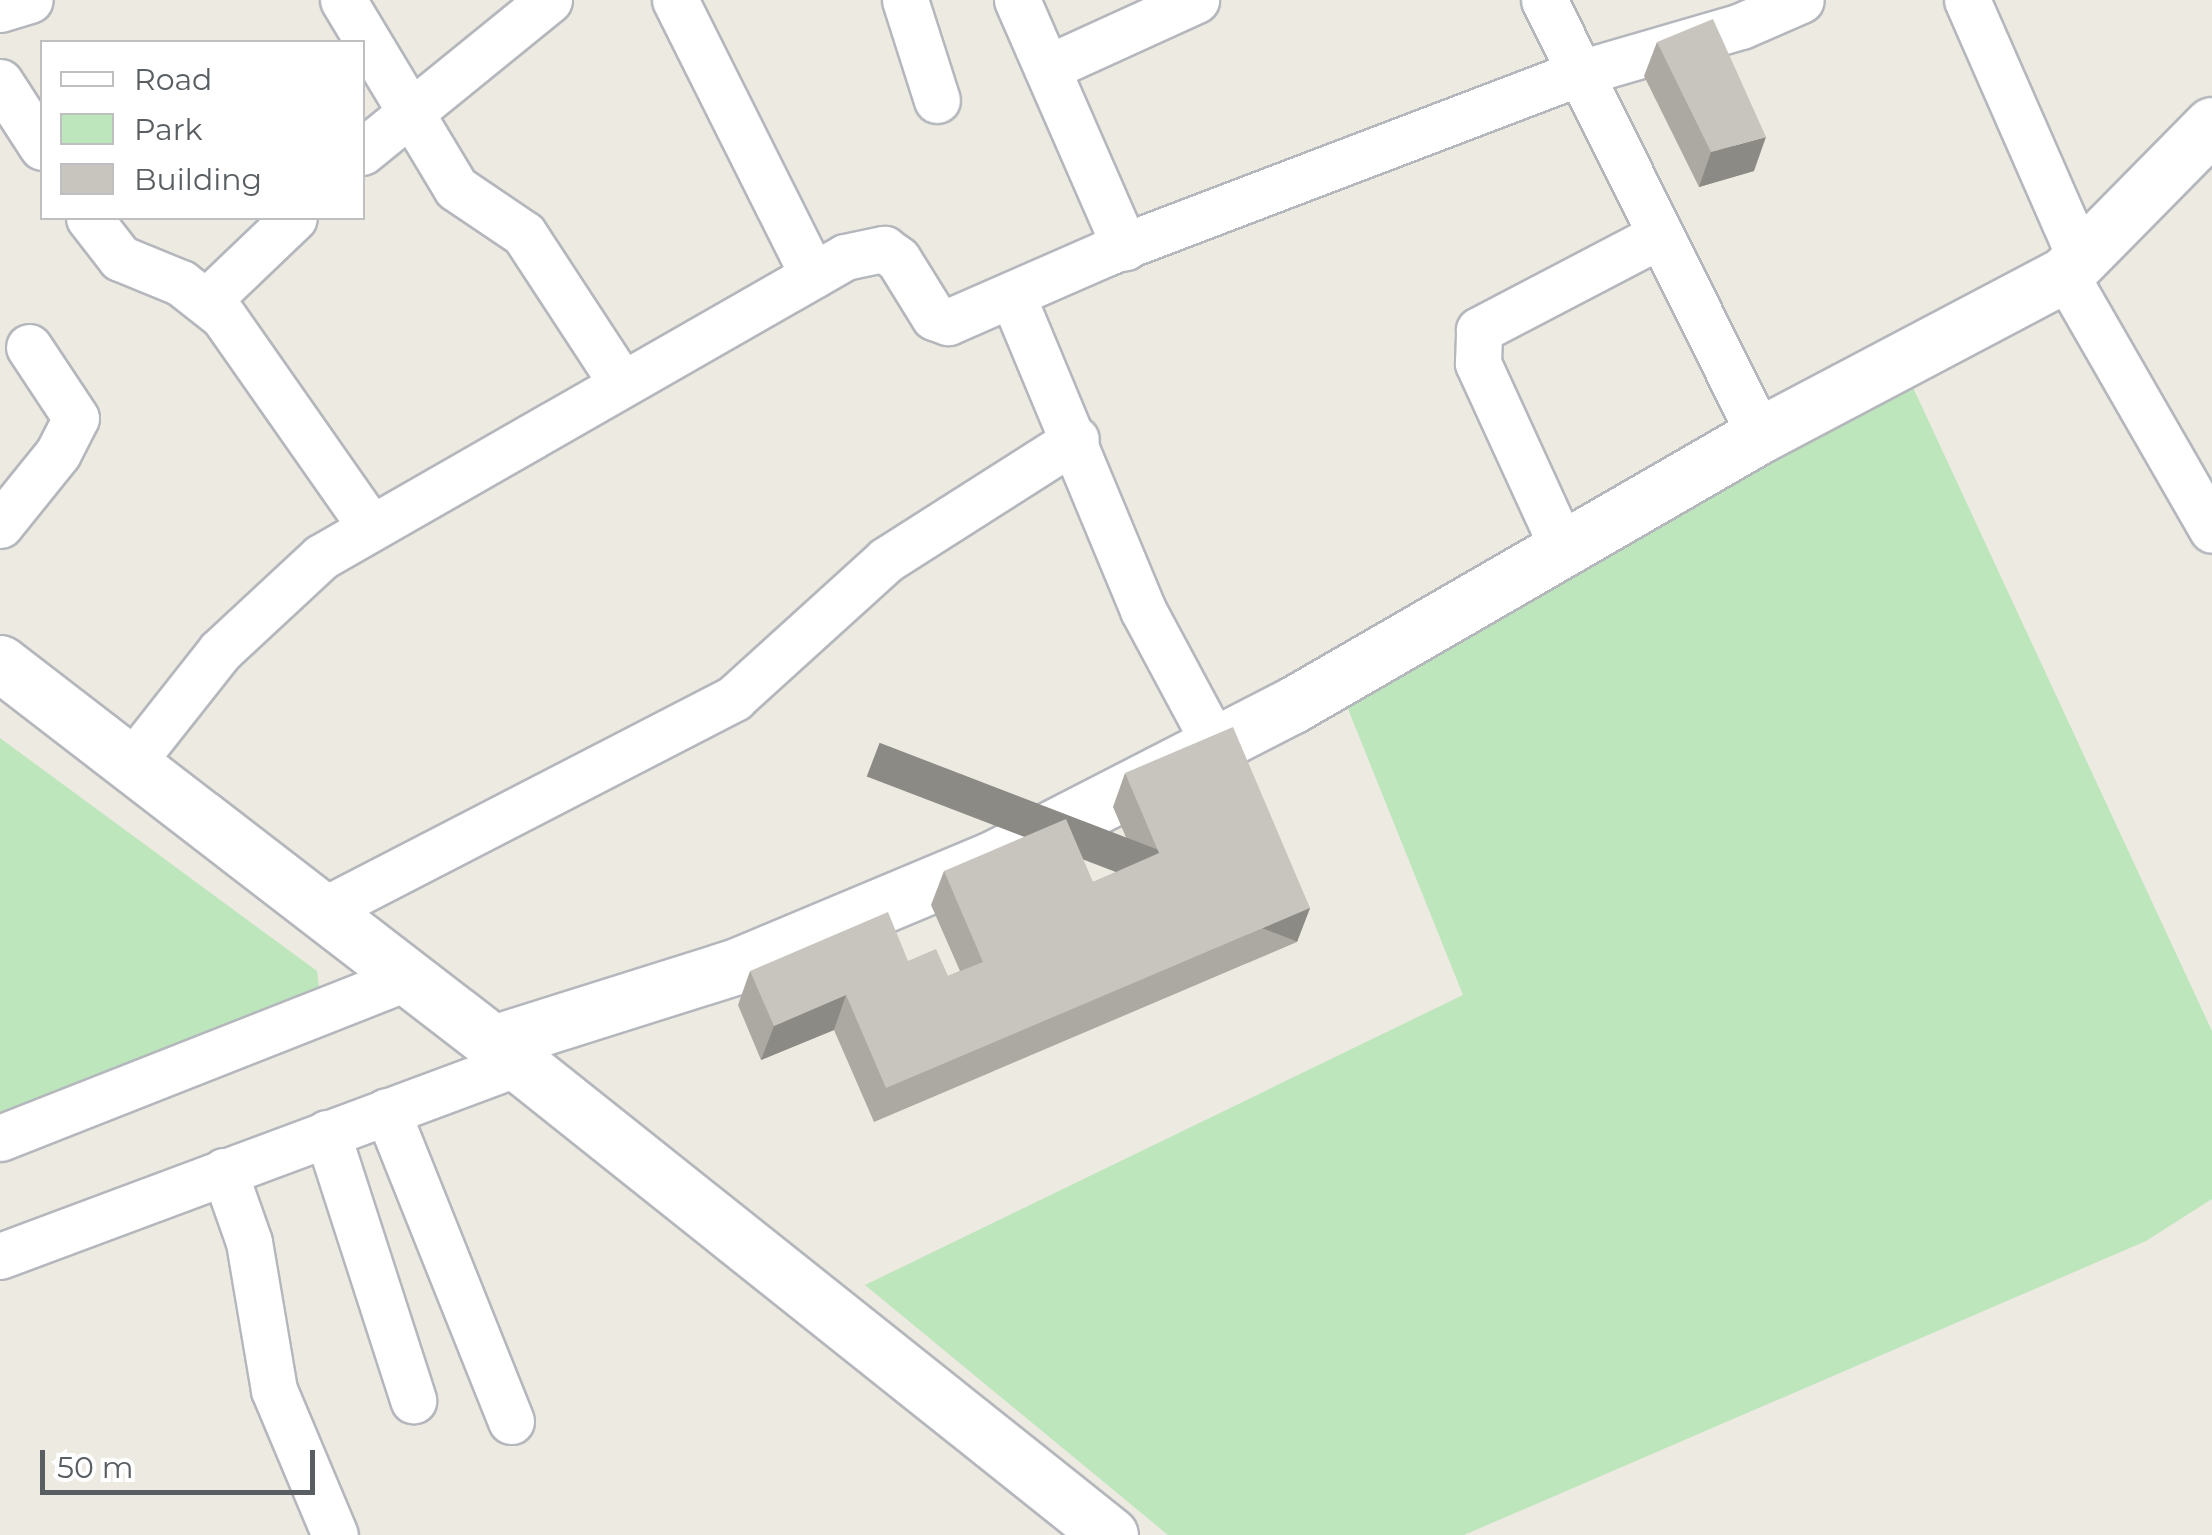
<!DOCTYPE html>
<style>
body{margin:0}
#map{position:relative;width:2212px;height:1535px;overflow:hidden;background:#edeae1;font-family:Montserrat,sans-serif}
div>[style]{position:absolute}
.green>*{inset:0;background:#bde6bc}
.roads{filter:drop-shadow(2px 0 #b4b7bc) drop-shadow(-2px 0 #b4b7bc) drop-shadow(0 2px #b4b7bc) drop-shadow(0 -2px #b4b7bc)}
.street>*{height:45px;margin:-22.5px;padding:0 22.5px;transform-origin:22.5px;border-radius:22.5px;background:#fff}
.secondary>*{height:55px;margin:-27.5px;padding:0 27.5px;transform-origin:27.5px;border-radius:27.5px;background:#fff}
.wall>*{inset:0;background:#aca9a3}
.shaded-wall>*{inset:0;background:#8c8a85;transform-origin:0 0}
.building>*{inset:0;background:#c8c5be}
span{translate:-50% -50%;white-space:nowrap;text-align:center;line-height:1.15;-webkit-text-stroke:8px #fff;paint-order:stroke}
.legend{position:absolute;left:40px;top:40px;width:325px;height:180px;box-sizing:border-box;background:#fff;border:2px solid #bdbfc0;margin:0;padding:12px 18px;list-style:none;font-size:30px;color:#595e62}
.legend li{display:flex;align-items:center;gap:20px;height:50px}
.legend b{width:50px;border:2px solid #bdbfc0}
.scale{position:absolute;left:40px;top:1450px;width:275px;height:45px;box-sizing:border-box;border:5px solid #595e62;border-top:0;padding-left:12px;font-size:30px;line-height:35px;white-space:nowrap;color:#595e62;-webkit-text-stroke:8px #fff;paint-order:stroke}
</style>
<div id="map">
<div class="green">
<i style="clip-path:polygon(1903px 366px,2212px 1031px,2212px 1199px,2146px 1241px,1464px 1535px,1168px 1535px,865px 1285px,1463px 995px,1346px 704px)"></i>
<i style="clip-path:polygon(0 738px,317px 971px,320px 996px,0 1131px)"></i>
</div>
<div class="roads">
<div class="street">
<i style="left:343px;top:0;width:219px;rotate:59deg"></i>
<i style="left:456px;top:188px;width:82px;rotate:34.1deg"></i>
<i style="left:524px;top:234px;width:179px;rotate:56.8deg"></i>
<i style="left:675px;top:0;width:308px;rotate:63.4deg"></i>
<i style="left:905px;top:0;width:105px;rotate:72.3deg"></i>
<i style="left:1017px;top:0;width:270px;rotate:66.4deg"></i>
<i style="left:1544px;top:0;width:486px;rotate:63.6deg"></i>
<i style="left:1967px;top:0;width:284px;rotate:66.3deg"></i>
<i style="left:0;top:9px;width:31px;rotate:-17deg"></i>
<i style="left:1047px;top:68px;width:164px;rotate:-24.5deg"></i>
<i style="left:0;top:82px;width:77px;rotate:57.1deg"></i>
<i style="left:362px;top:152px;width:241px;rotate:-39.1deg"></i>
<i style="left:89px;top:218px;width:51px;rotate:52.2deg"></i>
<i style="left:120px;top:258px;width:66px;rotate:22.3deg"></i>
<i style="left:181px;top:283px;width:53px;rotate:38.2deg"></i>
<i style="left:223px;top:316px;width:258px;rotate:55deg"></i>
<i style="left:2065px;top:274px;width:295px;rotate:60.1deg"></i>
<i style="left:1012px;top:295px;width:341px;rotate:67.4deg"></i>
<i style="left:1143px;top:610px;width:152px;rotate:61.8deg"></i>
<i style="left:207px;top:301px;width:120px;rotate:-43.7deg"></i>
<i style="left:0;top:525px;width:92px;rotate:-51.1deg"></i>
<i style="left:58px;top:453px;width:39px;rotate:-63deg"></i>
<i style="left:76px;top:418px;width:85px;rotate:-123.5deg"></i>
<i style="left:1564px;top:551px;width:207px;rotate:-114.6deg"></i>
<i style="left:1478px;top:363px;width:33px;rotate:-88deg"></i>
<i style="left:1479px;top:330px;width:203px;rotate:-27.6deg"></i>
<i style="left:130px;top:765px;width:145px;rotate:-51.7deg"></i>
<i style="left:220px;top:651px;width:138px;rotate:-42.9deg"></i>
<i style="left:321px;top:557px;width:604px;rotate:-29.79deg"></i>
<i style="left:845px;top:257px;width:40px;rotate:-12deg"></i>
<i style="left:884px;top:249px;width:17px;rotate:36deg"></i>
<i style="left:898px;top:259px;width:68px;rotate:58.2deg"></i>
<i style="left:934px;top:317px;width:15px;rotate:20deg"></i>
<i style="left:948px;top:322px;width:172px;rotate:-23.6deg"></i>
<i style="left:1106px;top:253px;width:503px;rotate:-20.85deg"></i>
<i style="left:1576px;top:74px;width:172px;rotate:-16.2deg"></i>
<i style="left:1741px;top:26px;width:65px;rotate:-23.4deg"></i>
<i style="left:322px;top:911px;width:464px;rotate:-27.3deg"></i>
<i style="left:734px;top:698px;width:205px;rotate:-42.2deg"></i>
<i style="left:886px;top:560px;width:225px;rotate:-32.5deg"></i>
<i style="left:387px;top:1111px;width:334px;rotate:68.2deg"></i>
<i style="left:327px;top:1133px;width:281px;rotate:72.1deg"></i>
<i style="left:0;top:1138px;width:439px;rotate:-21.5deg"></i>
<i style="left:224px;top:1171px;width:75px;rotate:70.6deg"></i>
<i style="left:249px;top:1242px;width:150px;rotate:80.4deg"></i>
<i style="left:274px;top:1390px;width:157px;rotate:67.2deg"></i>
<i style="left:0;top:1256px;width:553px;rotate:-20.43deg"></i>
</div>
<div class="secondary">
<i style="left:0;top:663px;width:622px;rotate:37.62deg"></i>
<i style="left:493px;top:1043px;width:789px;rotate:38.57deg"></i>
<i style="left:493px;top:1043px;width:256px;rotate:-17.5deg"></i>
<i style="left:737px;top:966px;width:277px;rotate:-22.7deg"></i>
<i style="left:993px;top:859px;width:335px;rotate:-27.2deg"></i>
<i style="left:1291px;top:706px;width:542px;rotate:-30.02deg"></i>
<i style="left:1760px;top:435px;width:345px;rotate:-27.8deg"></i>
<i style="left:2065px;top:274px;width:209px;rotate:-45.4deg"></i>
</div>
</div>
<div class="wall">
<i style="clip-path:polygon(1657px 42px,1754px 171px,1699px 187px,1644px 76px)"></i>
<i style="clip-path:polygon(1125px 773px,1310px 908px,1297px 942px,874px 1122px,834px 1030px,761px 1060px,738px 1005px,750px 971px,908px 961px,948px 976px,960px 971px,931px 905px,944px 871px,1093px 882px,1137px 863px,1113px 807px)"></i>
</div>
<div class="shaded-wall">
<i style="clip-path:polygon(1766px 137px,1754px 171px,1699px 187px,1711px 152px)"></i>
<i style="left:1310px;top:908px;width:36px;height:461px;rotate:111deg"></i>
<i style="clip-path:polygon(846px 995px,834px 1030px,761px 1060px,774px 1026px)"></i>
</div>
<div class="building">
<i style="clip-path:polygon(1713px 19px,1766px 137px,1711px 152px,1657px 42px)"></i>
<i style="clip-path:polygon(1233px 727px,1310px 908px,886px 1088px,846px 995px,774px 1026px,750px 971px,888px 912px,908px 961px,936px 949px,948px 976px,983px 962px,944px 871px,1066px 819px,1093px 882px,1159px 853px,1125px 773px)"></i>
</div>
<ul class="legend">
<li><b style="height:12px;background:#fff"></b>Road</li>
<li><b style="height:28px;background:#bde6bc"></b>Park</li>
<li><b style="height:28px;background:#c8c5be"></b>Building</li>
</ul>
<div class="scale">50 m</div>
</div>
